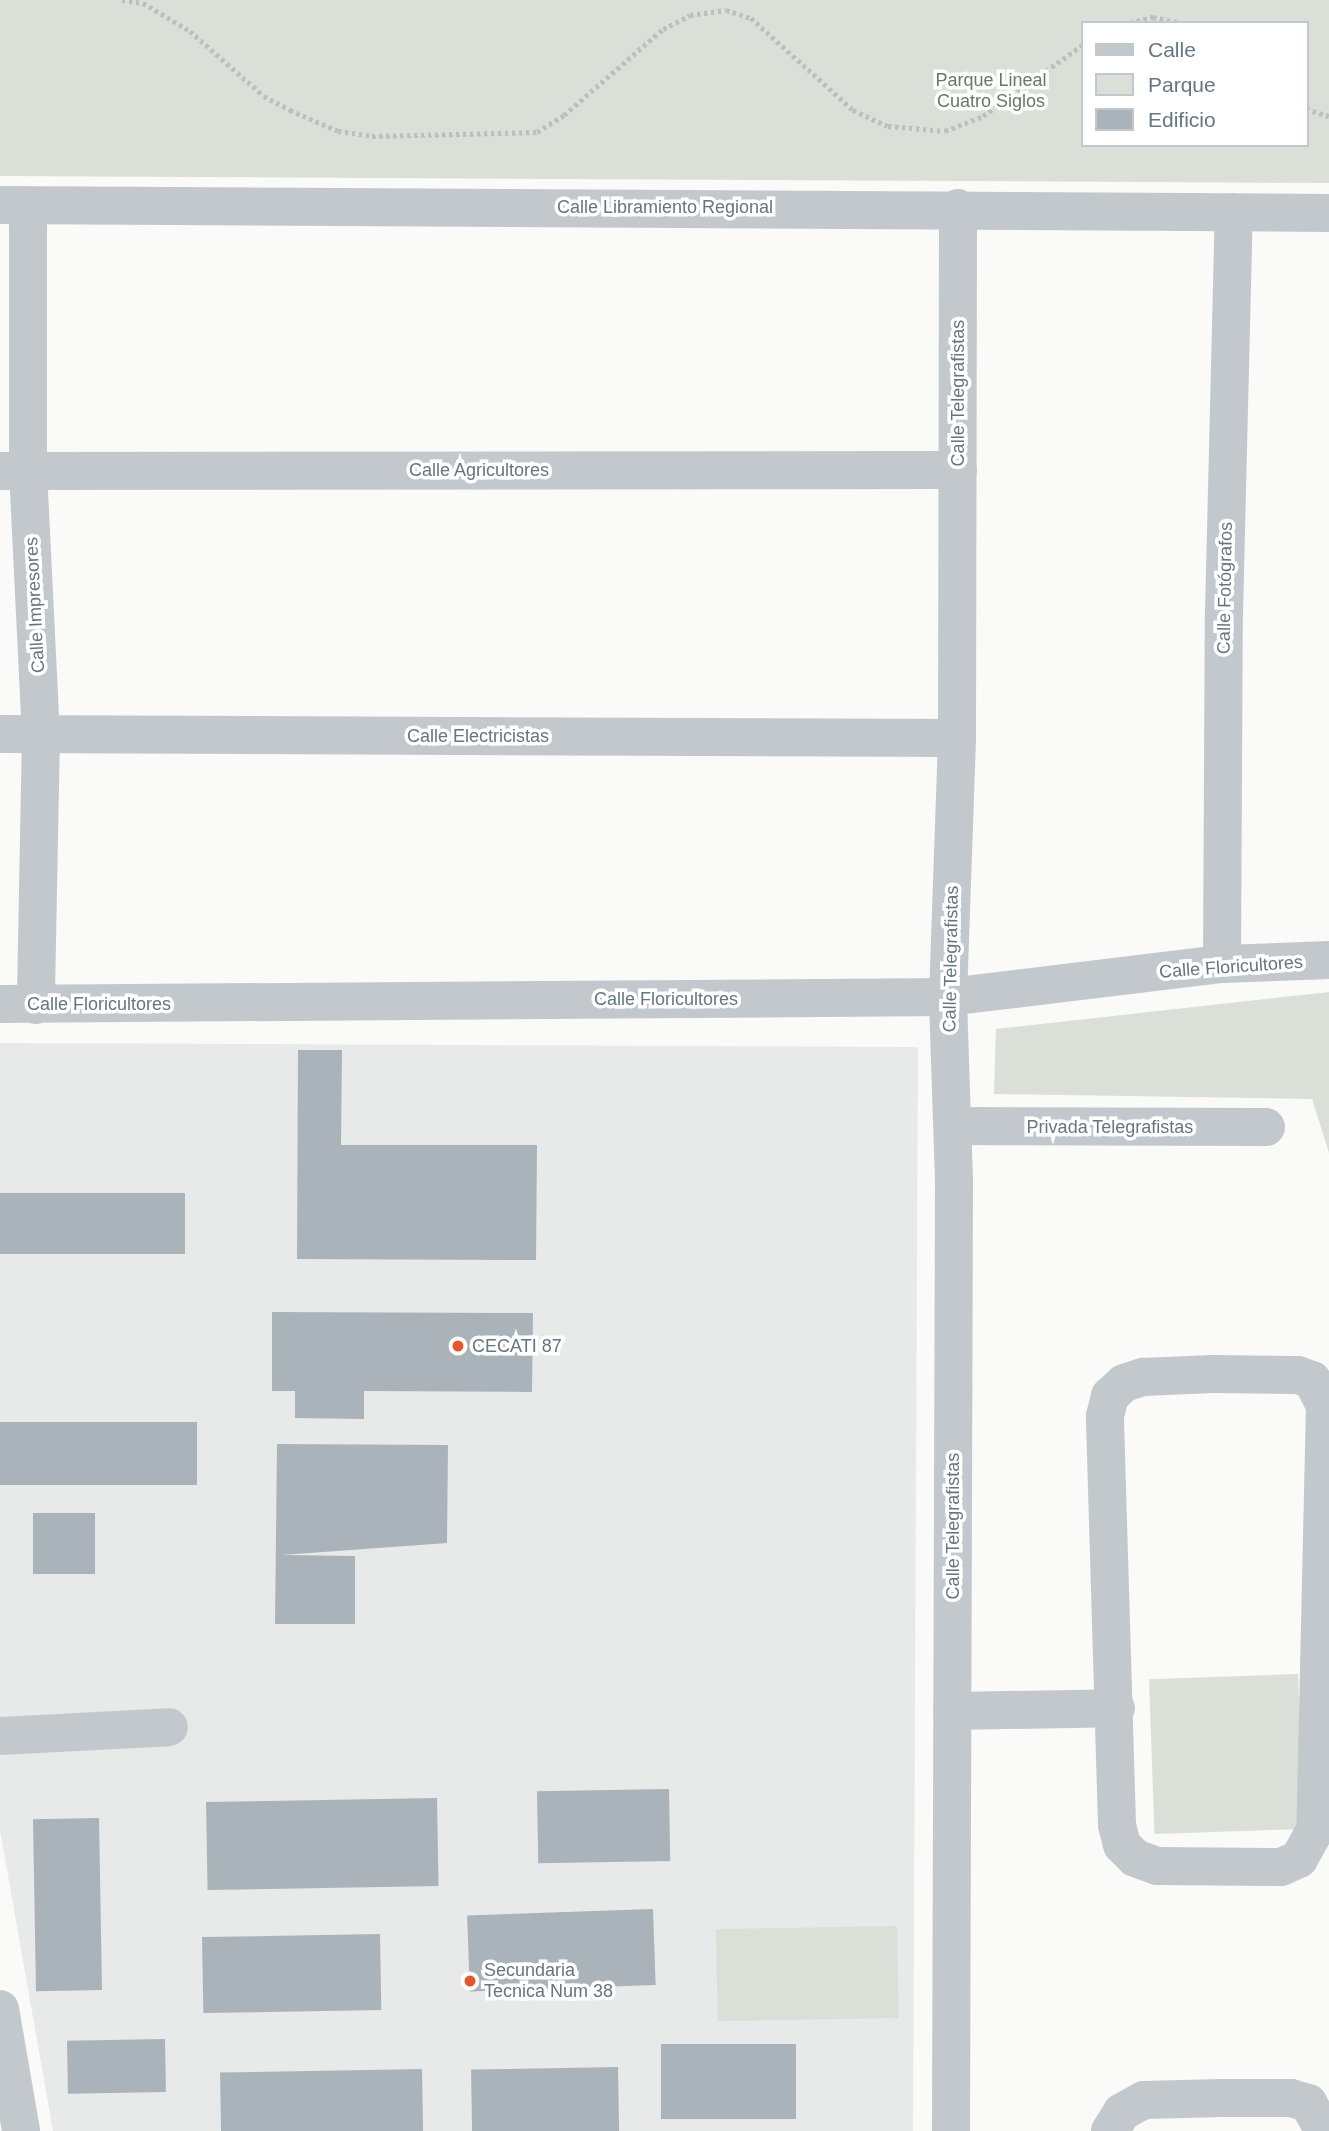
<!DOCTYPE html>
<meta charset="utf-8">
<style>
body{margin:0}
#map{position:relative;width:1329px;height:2131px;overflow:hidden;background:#fafaf8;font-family:Helvetica,sans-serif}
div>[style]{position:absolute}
.built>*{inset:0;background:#e8e9e9}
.green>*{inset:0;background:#dadfd7;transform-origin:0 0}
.building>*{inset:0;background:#aab3b9;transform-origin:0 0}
.path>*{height:4.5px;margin-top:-2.25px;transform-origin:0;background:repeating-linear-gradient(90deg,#bbbfc2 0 3.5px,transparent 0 7px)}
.minor>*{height:38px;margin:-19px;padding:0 19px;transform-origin:19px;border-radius:19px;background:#c3c8cc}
.dots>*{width:19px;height:19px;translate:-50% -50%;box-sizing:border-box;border:4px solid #fff;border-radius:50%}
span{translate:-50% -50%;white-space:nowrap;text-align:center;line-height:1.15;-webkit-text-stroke:7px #fff;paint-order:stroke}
.park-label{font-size:18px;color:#687a64}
.street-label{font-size:18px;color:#657683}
.poi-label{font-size:18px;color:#657683}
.left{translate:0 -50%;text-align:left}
.legend{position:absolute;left:1081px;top:21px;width:228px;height:126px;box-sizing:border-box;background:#fff;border:2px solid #c1c8cd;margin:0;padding:9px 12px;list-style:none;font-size:21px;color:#657683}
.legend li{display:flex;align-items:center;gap:14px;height:35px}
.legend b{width:35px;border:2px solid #c1c8cd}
</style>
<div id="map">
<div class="built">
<i style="clip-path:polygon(0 1043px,918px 1047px,913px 2131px,53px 2131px,0 1830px)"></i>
</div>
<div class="green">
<i style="clip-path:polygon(evenodd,0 0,1329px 0,1329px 183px,0 176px,0 0,1082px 23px,1306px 23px,1306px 145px,1082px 145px,1082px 23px)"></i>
<i style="clip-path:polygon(1329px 992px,1329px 1153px,1312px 1099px,994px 1094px,996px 1029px)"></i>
<i style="left:1298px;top:1674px;width:155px;height:149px;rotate:88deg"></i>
<i style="left:897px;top:1926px;width:92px;height:181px;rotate:89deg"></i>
</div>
<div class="building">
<i style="clip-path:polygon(298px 1050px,342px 1050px,341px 1145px,537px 1145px,536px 1260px,297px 1259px)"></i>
<i style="left:0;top:1193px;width:185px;height:61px"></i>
<i style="clip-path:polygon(272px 1312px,533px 1313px,532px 1392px,364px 1391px,364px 1419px,295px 1418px,295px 1391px,272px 1391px)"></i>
<i style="left:0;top:1422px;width:197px;height:63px"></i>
<i style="clip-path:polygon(277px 1444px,448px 1445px,447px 1543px,282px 1555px,355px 1556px,355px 1624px,275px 1624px)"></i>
<i style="left:33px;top:1513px;width:62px;height:61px"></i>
<i style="left:669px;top:1789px;width:72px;height:132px;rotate:89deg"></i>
<i style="left:437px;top:1798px;width:88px;height:231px;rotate:89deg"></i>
<i style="left:99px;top:1818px;width:172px;height:66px;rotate:89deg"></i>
<i style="left:653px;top:1909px;width:76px;height:186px;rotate:88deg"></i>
<i style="left:380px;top:1934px;width:76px;height:178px;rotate:89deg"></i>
<i style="left:165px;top:2039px;width:53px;height:98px;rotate:89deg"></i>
<i style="left:796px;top:2044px;width:75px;height:135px;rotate:90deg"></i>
<i style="left:618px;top:2067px;width:64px;height:147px;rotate:89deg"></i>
<i style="left:422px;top:2069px;width:62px;height:202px;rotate:89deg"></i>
</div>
<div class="path">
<i style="left:122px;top:0;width:21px;rotate:8deg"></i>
<i style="left:143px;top:3px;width:55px;rotate:30.8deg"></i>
<i style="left:190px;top:31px;width:98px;rotate:41.3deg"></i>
<i style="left:264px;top:96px;width:30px;rotate:28deg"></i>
<i style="left:290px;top:110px;width:52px;rotate:23.6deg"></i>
<i style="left:338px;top:131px;width:34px;rotate:8deg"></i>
<i style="left:372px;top:136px;width:165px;rotate:-1.4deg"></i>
<i style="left:537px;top:132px;width:32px;rotate:-32deg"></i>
<i style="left:564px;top:115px;width:131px;rotate:-41deg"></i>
<i style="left:663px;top:29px;width:30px;rotate:-27deg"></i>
<i style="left:690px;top:15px;width:36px;rotate:-8deg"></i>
<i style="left:726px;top:10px;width:26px;rotate:18deg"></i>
<i style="left:751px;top:18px;width:137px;rotate:42deg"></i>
<i style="left:853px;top:110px;width:38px;rotate:25deg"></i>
<i style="left:888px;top:126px;width:57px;rotate:5deg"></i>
<i style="left:945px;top:131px;width:41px;rotate:-21.5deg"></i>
<i style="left:983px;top:116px;width:122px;rotate:-35.6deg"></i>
<i style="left:1130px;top:23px;width:24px;rotate:-15deg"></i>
<i style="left:1153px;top:17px;width:30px;rotate:12deg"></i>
<i style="left:1306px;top:109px;width:24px;rotate:17deg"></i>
</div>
<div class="minor">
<i style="left:0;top:205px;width:1329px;rotate:0.34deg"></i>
<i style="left:28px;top:206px;width:265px;rotate:90deg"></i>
<i style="left:28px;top:471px;width:263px;rotate:87.2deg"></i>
<i style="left:41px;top:734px;width:271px;rotate:91.1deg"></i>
<i style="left:0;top:471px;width:958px;rotate:-0.06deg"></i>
<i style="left:0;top:734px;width:957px;rotate:0.24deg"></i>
<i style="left:1222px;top:964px;width:351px;rotate:-89.7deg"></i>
<i style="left:1224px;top:613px;width:401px;rotate:-88.6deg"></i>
<i style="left:0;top:1004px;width:948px;rotate:-0.42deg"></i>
<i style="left:948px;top:997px;width:276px;rotate:-6.9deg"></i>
<i style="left:1222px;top:964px;width:107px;rotate:-2.1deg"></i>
<i style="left:954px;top:1126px;width:312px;rotate:0.2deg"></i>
<i style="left:1213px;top:1374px;width:85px;rotate:0.7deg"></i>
<i style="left:1298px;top:1375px;width:15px;rotate:20deg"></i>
<i style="left:1312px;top:1380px;width:28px;rotate:63deg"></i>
<i style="left:1325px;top:1405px;width:425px;rotate:91.3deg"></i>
<i style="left:1315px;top:1830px;width:33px;rotate:119deg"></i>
<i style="left:1299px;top:1859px;width:20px;rotate:156deg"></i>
<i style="left:1281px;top:1867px;width:124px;rotate:-179.5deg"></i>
<i style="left:1157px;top:1866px;width:23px;rotate:-160deg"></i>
<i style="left:1135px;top:1858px;width:18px;rotate:-135deg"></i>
<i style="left:1122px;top:1845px;width:21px;rotate:-104deg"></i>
<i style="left:1117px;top:1825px;width:409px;rotate:-91.7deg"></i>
<i style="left:1105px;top:1416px;width:21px;rotate:-76deg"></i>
<i style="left:1110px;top:1396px;width:19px;rotate:-43deg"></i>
<i style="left:1124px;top:1383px;width:20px;rotate:-18deg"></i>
<i style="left:1143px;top:1377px;width:70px;rotate:-2.5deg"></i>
<i style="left:952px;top:1711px;width:164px;rotate:-1deg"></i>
<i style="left:0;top:1736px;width:169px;rotate:-3deg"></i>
<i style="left:0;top:2009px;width:124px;rotate:80.2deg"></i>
<i style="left:951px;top:2131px;width:950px;rotate:-89.82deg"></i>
<i style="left:954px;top:1181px;width:184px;rotate:-91.9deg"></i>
<i style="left:948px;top:997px;width:259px;rotate:-88deg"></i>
<i style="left:957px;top:738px;width:530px;rotate:-89.89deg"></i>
<i style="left:1110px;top:2131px;width:22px;rotate:-58deg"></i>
<i style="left:1122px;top:2112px;width:25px;rotate:-29deg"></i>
<i style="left:1144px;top:2100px;width:78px;rotate:-1.5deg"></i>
<i style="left:1222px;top:2098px;width:69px"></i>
<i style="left:1291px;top:2098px;width:18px;rotate:16deg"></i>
<i style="left:1308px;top:2103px;width:32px;rotate:60deg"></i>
</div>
<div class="dots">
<i style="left:458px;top:1346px;background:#e4572e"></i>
<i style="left:470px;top:1981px;background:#e4572e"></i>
</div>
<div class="park-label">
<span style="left:991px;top:91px">Parque Lineal<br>Cuatro Siglos</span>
</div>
<div class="street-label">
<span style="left:665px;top:207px">Calle Libramiento Regional</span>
<span style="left:958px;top:393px;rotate:-90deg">Calle Telegrafistas</span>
<span style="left:479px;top:470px">Calle Agricultores</span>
<span style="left:1225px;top:588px;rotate:-89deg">Calle Fotógrafos</span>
<span style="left:35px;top:605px;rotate:-93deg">Calle Impresores</span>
<span style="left:478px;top:736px">Calle Electricistas</span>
<span style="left:951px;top:959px;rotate:-89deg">Calle Telegrafistas</span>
<span style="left:1231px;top:967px;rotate:-4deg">Calle Floricultores</span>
<span style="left:666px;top:999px">Calle Floricultores</span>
<span style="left:99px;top:1004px">Calle Floricultores</span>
<span style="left:1110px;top:1127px">Privada Telegrafistas</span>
<span style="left:953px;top:1526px;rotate:-90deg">Calle Telegrafistas</span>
</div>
<div class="poi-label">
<span class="left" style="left:472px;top:1346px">CECATI 87</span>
<span class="left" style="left:484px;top:1981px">Secundaria<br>Tecnica Num 38</span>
</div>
<ul class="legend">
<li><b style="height:9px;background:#c3c8cc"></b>Calle</li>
<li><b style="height:19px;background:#dadfd7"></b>Parque</li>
<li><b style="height:19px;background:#aab3b9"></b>Edificio</li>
</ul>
</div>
